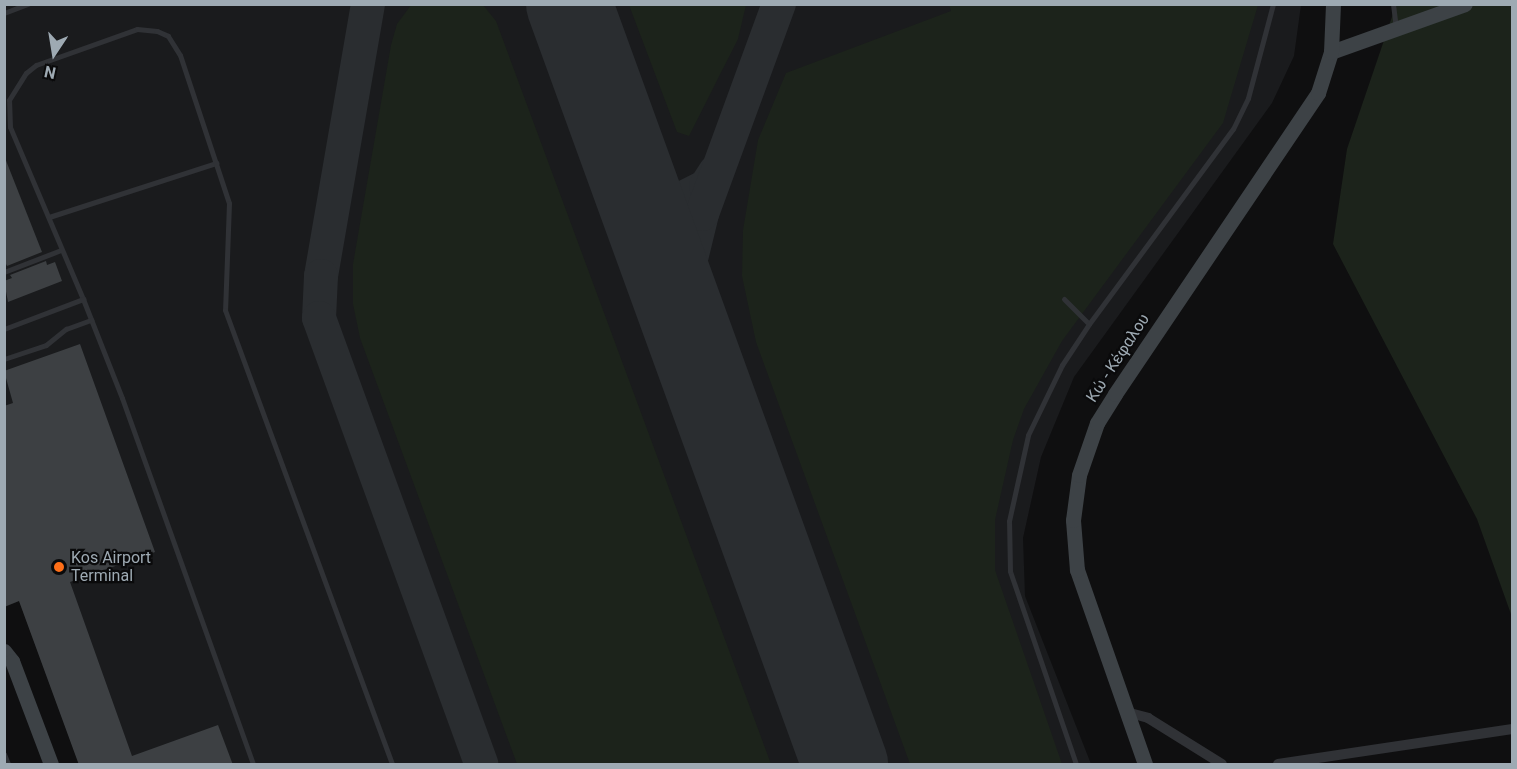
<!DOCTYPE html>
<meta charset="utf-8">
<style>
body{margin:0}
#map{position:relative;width:1517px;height:769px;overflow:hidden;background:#0f0f10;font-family:Roboto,sans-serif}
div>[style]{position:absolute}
.built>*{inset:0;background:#1a1b1d}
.green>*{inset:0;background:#1c231b}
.taxiway>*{height:34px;margin:-17px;padding:0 17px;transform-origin:17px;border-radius:17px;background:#2a2d30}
.runway>*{height:86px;margin:-43px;padding:0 43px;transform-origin:43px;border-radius:43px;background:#2a2d30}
.building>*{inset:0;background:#3d4043}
.lane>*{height:5px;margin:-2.5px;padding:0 2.5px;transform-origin:2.5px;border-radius:2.5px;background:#303236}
.street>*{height:10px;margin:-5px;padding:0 5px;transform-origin:5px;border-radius:5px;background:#303236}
.secondary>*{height:15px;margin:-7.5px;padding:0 7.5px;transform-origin:7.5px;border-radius:7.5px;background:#3d4246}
.dots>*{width:16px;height:16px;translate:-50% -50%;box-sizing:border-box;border:3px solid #0a0a0b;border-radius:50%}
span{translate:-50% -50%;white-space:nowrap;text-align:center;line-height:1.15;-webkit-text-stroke:4.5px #0a0a0b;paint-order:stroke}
.street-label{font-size:16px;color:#9eaab3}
.poi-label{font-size:16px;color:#9eaab3}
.left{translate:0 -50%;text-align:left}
.frame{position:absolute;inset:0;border:6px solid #9eaab3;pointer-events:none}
.north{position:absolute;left:24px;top:24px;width:60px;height:60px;-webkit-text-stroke:4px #0a0a0b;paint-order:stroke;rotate:192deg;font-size:16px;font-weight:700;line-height:24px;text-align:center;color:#9eaab3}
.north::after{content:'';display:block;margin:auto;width:21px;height:27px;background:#9eaab3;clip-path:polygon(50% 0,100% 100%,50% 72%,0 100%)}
</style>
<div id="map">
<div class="built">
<i style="clip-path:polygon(5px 5px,1301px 5px,1294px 56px,1272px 103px,1074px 377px,1041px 457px,1023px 538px,1025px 596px,1091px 764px,79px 764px,19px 601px,5px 607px)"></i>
</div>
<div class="green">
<i style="clip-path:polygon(411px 5px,483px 5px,496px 21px,771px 764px,517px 764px,360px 338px,353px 304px,353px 264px,391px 45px,397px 24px)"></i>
<i style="clip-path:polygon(629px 5px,746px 5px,738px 39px,689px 136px,677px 132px)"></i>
<i style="clip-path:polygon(949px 5px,1258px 5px,1223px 123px,1062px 341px,1024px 409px,1013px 440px,995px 520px,995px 570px,1062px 764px,910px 764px,756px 342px,742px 276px,743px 230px,758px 140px,786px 73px,951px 11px)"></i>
<i style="clip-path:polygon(1396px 5px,1512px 5px,1512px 617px,1477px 519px,1333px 244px,1347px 149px)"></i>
</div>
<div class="taxiway">
<i style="left:368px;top:4px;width:276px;rotate:99.8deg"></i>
<i style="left:321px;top:276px;width:42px;rotate:92.7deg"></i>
<i style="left:319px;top:318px;width:475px;rotate:70deg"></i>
<i style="left:628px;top:170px;width:24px;rotate:57deg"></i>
<i style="left:641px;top:190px;width:20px;rotate:24deg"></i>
<i style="left:659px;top:198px;width:20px;rotate:6deg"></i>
<i style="left:679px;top:200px;width:30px;rotate:-27deg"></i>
<i style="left:706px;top:186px;width:17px;rotate:-57deg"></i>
<i style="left:684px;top:328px;width:69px;rotate:-84.2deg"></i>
<i style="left:691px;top:259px;width:46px;rotate:-76.3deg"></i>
<i style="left:702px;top:214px;width:224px;rotate:-69.9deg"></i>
</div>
<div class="runway">
<i style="left:569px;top:4px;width:809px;rotate:70.04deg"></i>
</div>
<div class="building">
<i style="clip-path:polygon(5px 158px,42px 252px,7px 266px,4px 260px)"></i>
<i style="clip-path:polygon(46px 261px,47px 265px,55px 262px,62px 281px,8px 302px,4px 281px,12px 278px,10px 275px)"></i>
<i style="clip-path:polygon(80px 344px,155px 552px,70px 582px,132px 756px,218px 725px,233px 765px,79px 765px,19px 601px,4px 607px,4px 406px,13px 403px,4px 371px)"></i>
</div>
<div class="lane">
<i style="left:1393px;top:4px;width:23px;rotate:83deg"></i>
<i style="left:4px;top:13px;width:26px;rotate:-21deg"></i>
<i style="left:49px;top:217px;width:176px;rotate:-17.9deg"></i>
<i style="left:4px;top:272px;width:61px;rotate:-21.1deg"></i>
<i style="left:83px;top:299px;width:187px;rotate:-113deg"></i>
<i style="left:10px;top:127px;width:27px;rotate:-92deg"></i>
<i style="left:9px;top:100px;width:32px;rotate:-58deg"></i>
<i style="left:26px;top:73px;width:13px;rotate:-39deg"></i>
<i style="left:36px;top:65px;width:107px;rotate:-19.6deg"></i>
<i style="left:137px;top:29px;width:20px;rotate:6deg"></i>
<i style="left:157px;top:31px;width:12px;rotate:24deg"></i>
<i style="left:168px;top:36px;width:22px;rotate:58deg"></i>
<i style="left:180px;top:55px;width:156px;rotate:71.7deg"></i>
<i style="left:229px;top:203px;width:107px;rotate:92.1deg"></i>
<i style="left:225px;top:310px;width:484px;rotate:69.8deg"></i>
<i style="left:1064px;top:299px;width:35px;rotate:45deg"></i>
<i style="left:4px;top:329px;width:85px;rotate:-20.8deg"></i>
<i style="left:83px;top:299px;width:106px;rotate:68.5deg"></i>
<i style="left:122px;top:398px;width:389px;rotate:70.3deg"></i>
<i style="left:4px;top:359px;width:44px;rotate:-18.4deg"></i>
<i style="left:46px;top:345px;width:26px;rotate:-39deg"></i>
<i style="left:66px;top:329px;width:27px;rotate:-20deg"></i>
<i style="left:4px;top:754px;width:11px;rotate:68deg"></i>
<i style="left:1076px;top:764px;width:204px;rotate:-108.9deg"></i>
<i style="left:1010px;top:571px;width:50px;rotate:-91.1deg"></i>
<i style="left:1009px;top:521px;width:88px;rotate:-77.5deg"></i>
<i style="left:1028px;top:435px;width:78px;rotate:-64.1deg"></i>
<i style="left:1062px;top:365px;width:49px;rotate:-56.6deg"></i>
<i style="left:1089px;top:324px;width:242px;rotate:-53.6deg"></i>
<i style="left:1233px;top:129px;width:34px;rotate:-64deg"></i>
<i style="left:1248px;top:98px;width:97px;rotate:-75.1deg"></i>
</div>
<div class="street">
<i style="left:1126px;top:712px;width:23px;rotate:15deg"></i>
<i style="left:1148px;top:718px;width:87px;rotate:31.9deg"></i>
<i style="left:1278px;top:764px;width:237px;rotate:-8.5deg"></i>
</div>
<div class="secondary">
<i style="left:1331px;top:52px;width:142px;rotate:-19.7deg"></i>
<i style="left:4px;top:651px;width:13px;rotate:51deg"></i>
<i style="left:12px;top:661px;width:110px;rotate:69.3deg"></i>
<i style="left:1145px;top:764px;width:206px;rotate:-109.3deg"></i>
<i style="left:1077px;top:570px;width:50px;rotate:-94.6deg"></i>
<i style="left:1073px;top:520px;width:45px;rotate:-82.4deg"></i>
<i style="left:1079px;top:475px;width:55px;rotate:-70.9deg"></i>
<i style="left:1097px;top:423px;width:34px;rotate:-58deg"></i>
<i style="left:1115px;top:394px;width:363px;rotate:-56deg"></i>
<i style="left:1318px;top:93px;width:43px;rotate:-72.4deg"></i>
<i style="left:1331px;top:52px;width:48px;rotate:-87.6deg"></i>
</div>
<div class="dots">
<i style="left:59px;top:567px;background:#ff6f18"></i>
</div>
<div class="street-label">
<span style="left:1118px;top:358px;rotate:-57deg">Κώ - Κέφαλου</span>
</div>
<div class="poi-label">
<span class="left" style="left:71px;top:567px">Kos Airport<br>Terminal</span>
</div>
<div class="frame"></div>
<div class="north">N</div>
</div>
